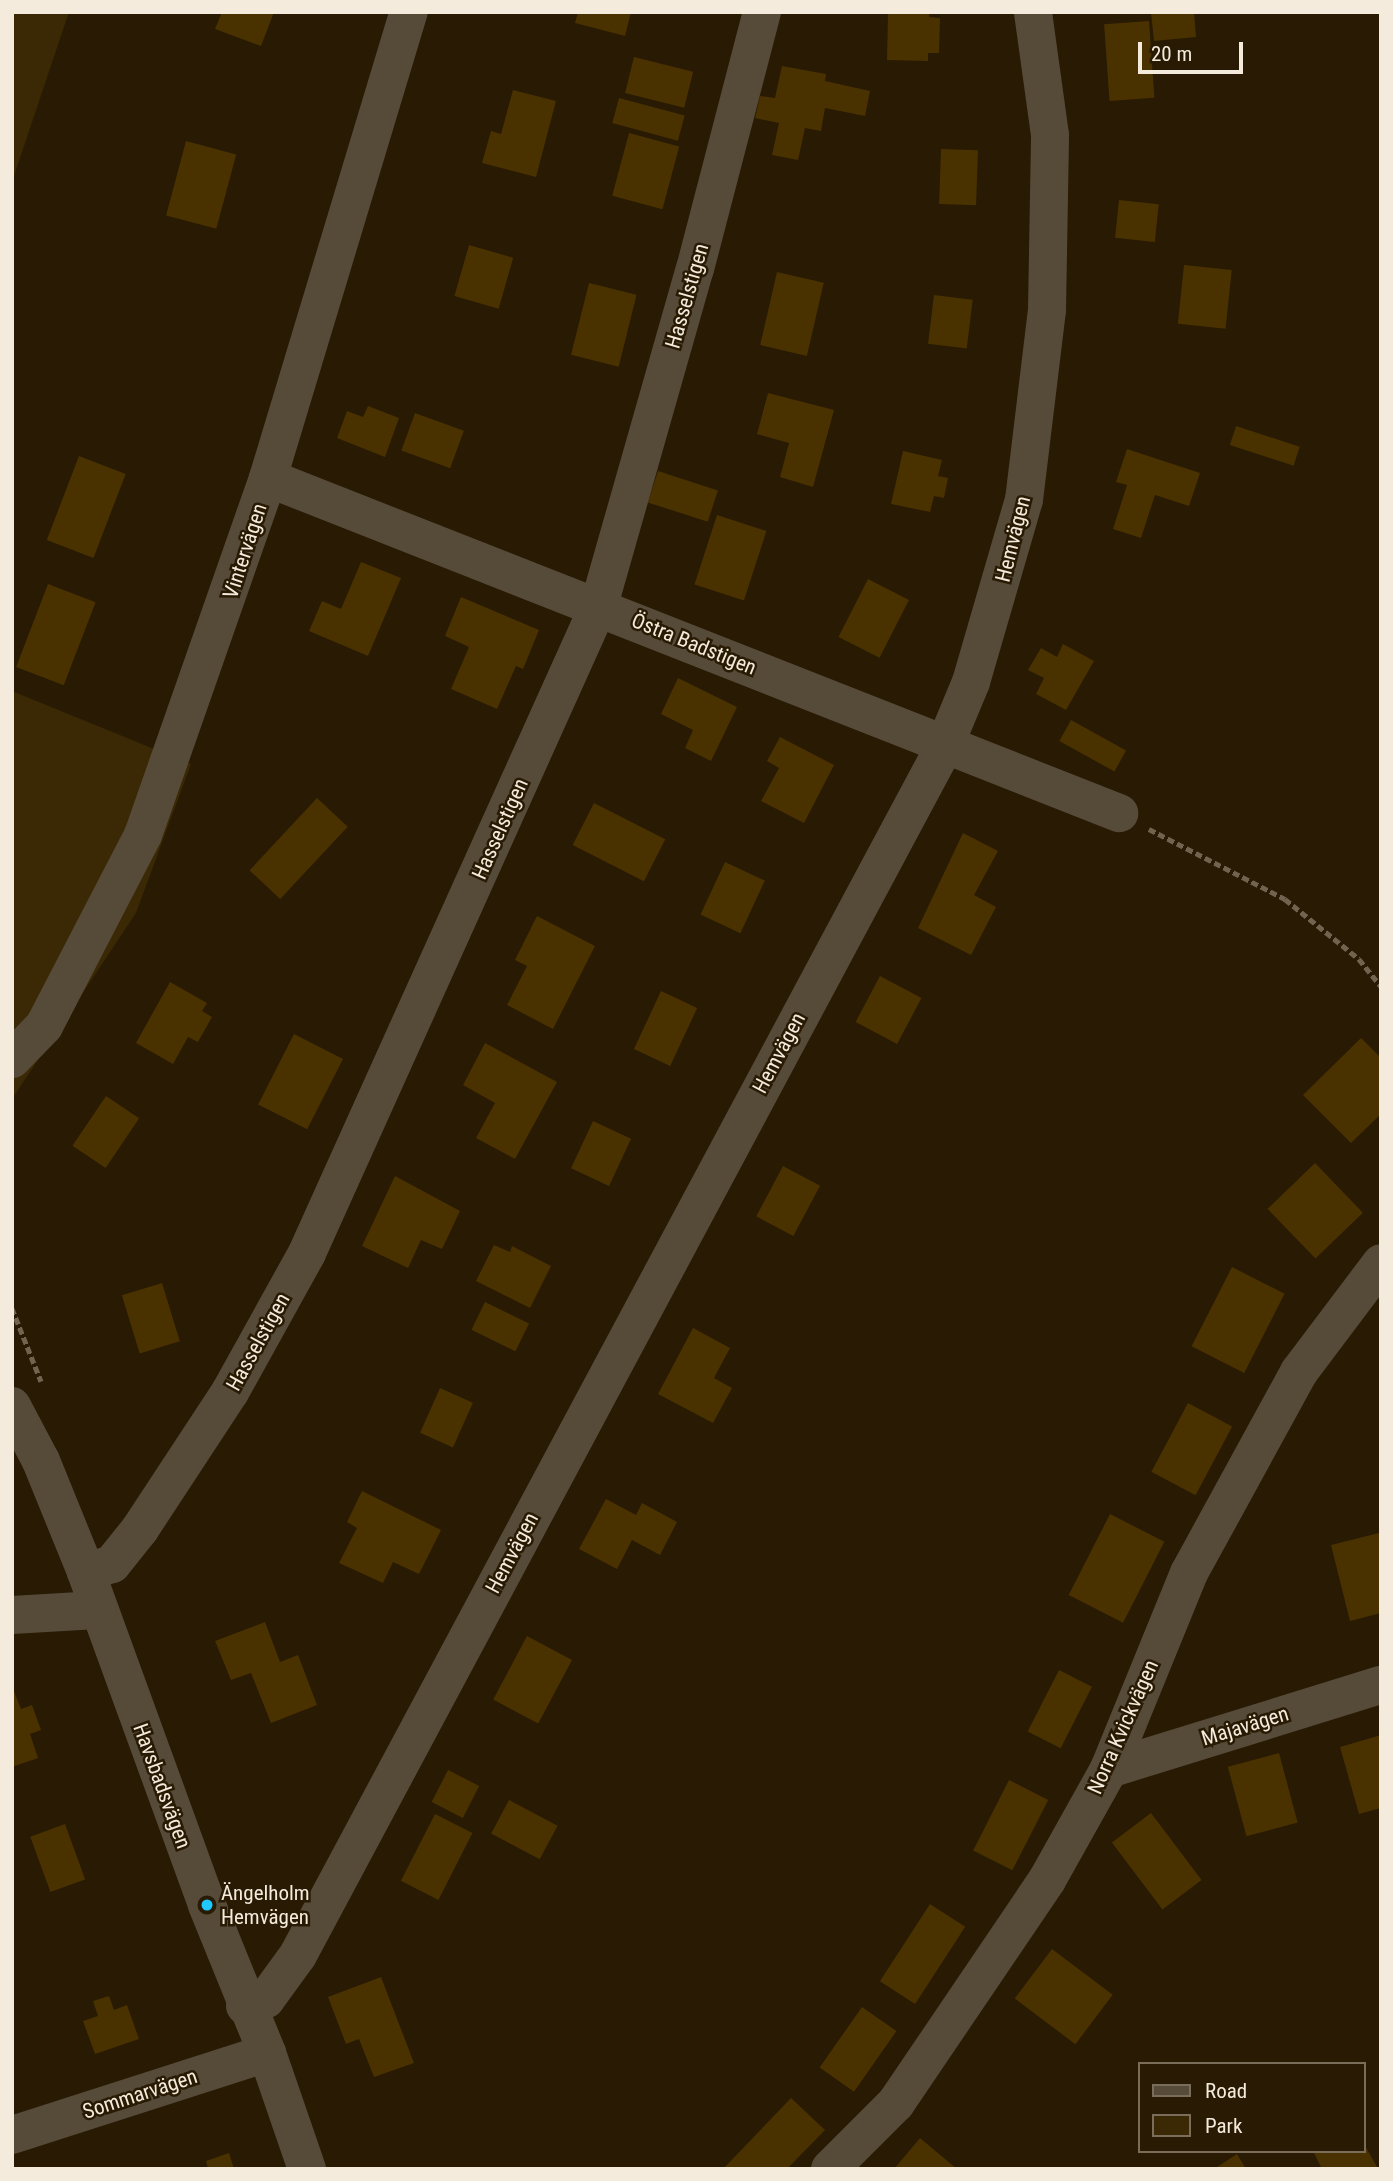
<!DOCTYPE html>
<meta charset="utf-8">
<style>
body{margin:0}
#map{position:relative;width:1393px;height:2181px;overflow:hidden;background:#281a03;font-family:"Roboto Condensed",sans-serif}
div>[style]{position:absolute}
.green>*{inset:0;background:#3b2804}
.building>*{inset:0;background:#4a3100;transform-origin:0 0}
.path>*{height:4.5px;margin-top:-2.25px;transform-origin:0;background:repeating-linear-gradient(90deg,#706450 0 7px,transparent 0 10.5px)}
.minor>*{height:38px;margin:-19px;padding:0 19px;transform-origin:19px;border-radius:19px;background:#564b39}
.dots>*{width:19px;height:19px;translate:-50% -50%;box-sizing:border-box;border:4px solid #281a03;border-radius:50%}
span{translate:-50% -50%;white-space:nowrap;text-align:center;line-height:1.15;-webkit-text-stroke:5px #281a03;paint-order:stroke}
.street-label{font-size:21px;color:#f4ebdc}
.poi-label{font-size:21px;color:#f4ebdc}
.left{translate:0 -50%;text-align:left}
.frame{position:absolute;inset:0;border:14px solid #f4ebdc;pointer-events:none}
.legend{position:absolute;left:1138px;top:2062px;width:228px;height:91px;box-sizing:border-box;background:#281a03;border:2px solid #7a6e5a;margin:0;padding:9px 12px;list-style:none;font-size:21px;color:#f4ebdc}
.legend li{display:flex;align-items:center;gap:14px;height:35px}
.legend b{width:35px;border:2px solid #7a6e5a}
.scale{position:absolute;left:1138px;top:42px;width:105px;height:32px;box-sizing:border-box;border:4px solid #f4ebdc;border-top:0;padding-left:9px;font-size:21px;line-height:24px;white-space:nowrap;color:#f4ebdc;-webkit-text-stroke:5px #281a03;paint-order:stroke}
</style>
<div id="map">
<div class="green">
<i style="clip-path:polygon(12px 12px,69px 12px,12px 182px)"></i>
<i style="clip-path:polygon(12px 691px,191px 764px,136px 913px,12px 1099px)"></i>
</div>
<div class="building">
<i style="clip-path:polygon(222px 12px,274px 12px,261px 46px,215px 29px)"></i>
<i style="clip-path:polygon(578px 12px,631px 12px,625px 36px,575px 23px)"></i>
<i style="clip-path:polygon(888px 12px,929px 12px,929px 17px,940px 18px,939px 53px,928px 53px,928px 61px,887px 60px)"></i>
<i style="clip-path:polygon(1151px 12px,1194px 12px,1196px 37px,1154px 41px)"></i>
<i style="left:1149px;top:21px;width:77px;height:45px;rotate:86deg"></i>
<i style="left:634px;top:57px;width:61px;height:37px;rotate:14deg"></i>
<i style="clip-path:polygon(782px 66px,826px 74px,825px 81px,870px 91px,865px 116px,825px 108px,821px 131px,805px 128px,798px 160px,772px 155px,779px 123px,755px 118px,760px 96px,775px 98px)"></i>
<i style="clip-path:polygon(513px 90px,556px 101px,536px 177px,482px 163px,491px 131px,501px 134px)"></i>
<i style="left:619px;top:98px;width:68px;height:26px;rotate:15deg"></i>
<i style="left:629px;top:133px;width:52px;height:65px;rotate:15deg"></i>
<i style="left:186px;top:141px;width:52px;height:77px;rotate:15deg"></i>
<i style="left:941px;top:149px;width:37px;height:55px;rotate:2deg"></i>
<i style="left:1119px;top:200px;width:40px;height:38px;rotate:6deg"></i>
<i style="left:469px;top:245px;width:46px;height:53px;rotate:16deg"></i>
<i style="left:1184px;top:265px;width:48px;height:59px;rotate:6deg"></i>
<i style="left:777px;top:272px;width:48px;height:75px;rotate:13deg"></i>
<i style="left:589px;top:283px;width:49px;height:74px;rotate:14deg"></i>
<i style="left:934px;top:295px;width:39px;height:49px;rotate:7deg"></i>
<i style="clip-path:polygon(768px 393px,834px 410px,813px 487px,780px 477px,789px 443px,757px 434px)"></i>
<i style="clip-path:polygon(368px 406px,399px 418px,385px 457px,337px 438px,347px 411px,363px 417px)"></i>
<i style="left:415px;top:413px;width:52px;height:40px;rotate:20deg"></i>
<i style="left:1236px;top:426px;width:67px;height:20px;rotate:18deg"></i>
<i style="clip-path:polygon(1127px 449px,1200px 473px,1189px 506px,1155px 495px,1141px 538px,1113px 529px,1127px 485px,1116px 482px)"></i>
<i style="clip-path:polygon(903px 451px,942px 460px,938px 476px,948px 478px,944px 498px,934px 496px,930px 512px,891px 504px)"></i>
<i style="left:79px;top:456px;width:50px;height:90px;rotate:21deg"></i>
<i style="left:658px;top:471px;width:63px;height:33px;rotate:18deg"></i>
<i style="left:717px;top:515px;width:52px;height:73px;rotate:18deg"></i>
<i style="clip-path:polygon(361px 562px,401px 578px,368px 656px,309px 631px,322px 601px,341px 609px)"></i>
<i style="left:868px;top:579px;width:46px;height:65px;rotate:27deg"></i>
<i style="left:48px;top:584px;width:51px;height:89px;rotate:21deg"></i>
<i style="clip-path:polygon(461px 597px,539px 630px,523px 669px,516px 666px,497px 709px,451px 689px,469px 647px,445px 636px)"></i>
<i style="clip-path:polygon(1063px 644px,1094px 661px,1066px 710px,1036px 694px,1044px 678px,1028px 670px,1041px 648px,1057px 657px)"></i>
<i style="clip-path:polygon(678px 678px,737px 707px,711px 761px,685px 748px,693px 730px,661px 714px)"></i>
<i style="left:1071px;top:720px;width:63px;height:24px;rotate:29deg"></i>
<i style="clip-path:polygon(780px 737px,834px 765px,804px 823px,761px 801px,779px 768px,767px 761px)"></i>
<i style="left:317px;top:798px;width:42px;height:99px;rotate:43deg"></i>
<i style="left:594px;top:803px;width:80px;height:47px;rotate:27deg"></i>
<i style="clip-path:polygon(963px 833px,998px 851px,974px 895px,996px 907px,971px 955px,918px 928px)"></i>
<i style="left:725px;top:862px;width:44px;height:58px;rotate:25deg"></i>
<i style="clip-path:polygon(537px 916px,595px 946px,553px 1029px,507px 1005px,527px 966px,515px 960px)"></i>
<i style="left:880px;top:976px;width:47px;height:52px;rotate:28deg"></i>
<i style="clip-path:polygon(170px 982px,207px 1003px,202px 1011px,212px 1017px,198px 1042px,188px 1037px,173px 1064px,136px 1043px)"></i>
<i style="left:661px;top:991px;width:40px;height:64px;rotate:25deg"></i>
<i style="left:294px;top:1034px;width:55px;height:79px;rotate:27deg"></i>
<i style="clip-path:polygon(1361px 1038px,1381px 1058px,1381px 1114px,1351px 1143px,1303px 1095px)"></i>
<i style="clip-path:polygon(485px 1043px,557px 1082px,515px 1159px,476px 1138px,495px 1103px,463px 1085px)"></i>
<i style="left:106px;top:1096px;width:40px;height:60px;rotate:34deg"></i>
<i style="left:593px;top:1121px;width:42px;height:52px;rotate:25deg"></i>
<i style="left:1315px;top:1163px;width:69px;height:66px;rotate:46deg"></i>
<i style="left:783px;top:1166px;width:42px;height:57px;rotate:28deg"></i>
<i style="clip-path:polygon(395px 1176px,460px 1211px,442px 1249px,421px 1240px,408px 1268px,362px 1246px)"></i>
<i style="clip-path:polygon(494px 1245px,510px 1252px,512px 1246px,551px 1266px,530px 1308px,476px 1281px)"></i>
<i style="left:1232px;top:1267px;width:59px;height:89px;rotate:27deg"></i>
<i style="left:162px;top:1283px;width:61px;height:42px;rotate:73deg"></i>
<i style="left:485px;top:1302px;width:49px;height:31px;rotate:26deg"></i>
<i style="clip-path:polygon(693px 1328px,730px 1348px,714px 1378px,732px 1388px,713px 1423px,658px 1394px)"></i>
<i style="left:440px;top:1388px;width:36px;height:49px;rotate:24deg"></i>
<i style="left:1188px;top:1403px;width:50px;height:78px;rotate:28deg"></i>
<i style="clip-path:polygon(362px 1491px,441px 1530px,419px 1574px,393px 1562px,383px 1583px,339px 1563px,357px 1528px,347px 1522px)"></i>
<i style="clip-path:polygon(606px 1499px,636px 1515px,642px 1503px,677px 1522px,660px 1555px,632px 1540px,617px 1569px,579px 1549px)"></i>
<i style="left:1110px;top:1514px;width:61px;height:91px;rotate:27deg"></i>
<i style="clip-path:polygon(1379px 1533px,1381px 1613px,1350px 1621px,1331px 1545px)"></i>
<i style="clip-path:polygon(265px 1622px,280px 1662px,298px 1655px,317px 1705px,271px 1723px,251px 1673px,231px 1680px,215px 1641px)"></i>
<i style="left:527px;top:1636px;width:51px;height:72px;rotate:28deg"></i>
<i style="left:1059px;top:1670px;width:37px;height:69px;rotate:27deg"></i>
<i style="clip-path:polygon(12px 1686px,21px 1709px,32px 1705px,41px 1730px,30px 1734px,38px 1758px,12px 1767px)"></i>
<i style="clip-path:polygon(1381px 1735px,1381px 1808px,1359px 1814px,1340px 1747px)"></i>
<i style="left:1279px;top:1753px;width:72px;height:53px;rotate:75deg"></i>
<i style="left:448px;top:1770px;width:35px;height:36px;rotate:27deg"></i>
<i style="left:1009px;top:1780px;width:44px;height:79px;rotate:27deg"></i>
<i style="left:509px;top:1800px;width:55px;height:38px;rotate:28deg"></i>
<i style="left:1151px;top:1813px;width:84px;height:49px;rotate:53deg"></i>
<i style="left:435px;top:1814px;width:42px;height:75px;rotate:27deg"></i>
<i style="left:65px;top:1824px;width:59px;height:37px;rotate:70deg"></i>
<i style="left:930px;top:1904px;width:42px;height:92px;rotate:33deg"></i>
<i style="left:1052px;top:1949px;width:76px;height:62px;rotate:37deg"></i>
<i style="clip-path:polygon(381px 1977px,414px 2063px,374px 2077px,359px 2039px,346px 2044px,328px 1997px)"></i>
<i style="clip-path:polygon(109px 1996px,114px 2010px,127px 2005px,139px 2039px,95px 2054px,83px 2021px,98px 2016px,93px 2001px)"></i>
<i style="left:862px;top:2007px;width:42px;height:74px;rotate:35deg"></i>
<i style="clip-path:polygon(791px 2098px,825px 2130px,787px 2169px,723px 2169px)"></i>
<i style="clip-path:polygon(920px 2138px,957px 2169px,894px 2169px)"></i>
<i style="clip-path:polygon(1363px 2142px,1377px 2167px,1373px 2169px,1322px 2169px,1313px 2151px,1363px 2151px)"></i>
<i style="clip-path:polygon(229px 2153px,234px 2169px,208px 2169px,206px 2161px)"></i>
<i style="clip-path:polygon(1237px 2154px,1246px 2169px,1214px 2169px)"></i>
</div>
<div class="path">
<i style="left:1149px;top:829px;width:153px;rotate:27.2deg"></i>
<i style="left:1285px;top:899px;width:95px;rotate:39deg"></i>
<i style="left:1359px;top:959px;width:35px;rotate:51deg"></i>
<i style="left:12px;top:1308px;width:79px;rotate:68.3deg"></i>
</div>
<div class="minor">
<i style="left:268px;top:478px;width:915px;rotate:21.49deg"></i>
<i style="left:12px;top:1059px;width:46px;rotate:-45.9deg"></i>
<i style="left:44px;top:1026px;width:215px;rotate:-62.6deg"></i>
<i style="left:143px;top:835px;width:378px;rotate:-70.7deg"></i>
<i style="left:268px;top:478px;width:487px;rotate:-73.2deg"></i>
<i style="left:12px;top:1406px;width:62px;rotate:62.2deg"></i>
<i style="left:41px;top:1461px;width:120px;rotate:67.9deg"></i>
<i style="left:86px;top:1572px;width:354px;rotate:70deg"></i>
<i style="left:207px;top:1905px;width:160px;rotate:67.9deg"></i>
<i style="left:267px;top:2053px;width:123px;rotate:71deg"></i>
<i style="left:86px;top:1572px;width:27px;rotate:-17deg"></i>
<i style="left:112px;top:1564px;width:45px;rotate:-51.3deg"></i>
<i style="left:140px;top:1529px;width:164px;rotate:-56.7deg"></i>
<i style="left:230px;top:1392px;width:159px;rotate:-61deg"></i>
<i style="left:307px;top:1253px;width:711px;rotate:-65.74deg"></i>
<i style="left:599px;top:605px;width:349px;rotate:-74.1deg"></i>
<i style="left:695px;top:269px;width:266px;rotate:-75.4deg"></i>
<i style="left:12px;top:1615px;width:85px;rotate:-3.4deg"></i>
<i style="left:1109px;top:1769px;width:285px;rotate:-17.2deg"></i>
<i style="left:245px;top:2006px;width:22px;rotate:-18deg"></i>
<i style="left:266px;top:1999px;width:54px;rotate:-54deg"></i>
<i style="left:298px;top:1955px;width:1370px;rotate:-61.86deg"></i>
<i style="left:944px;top:747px;width:70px;rotate:-67.4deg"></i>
<i style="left:971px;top:682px;width:190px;rotate:-73.8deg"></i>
<i style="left:1024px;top:500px;width:191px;rotate:-83.1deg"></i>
<i style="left:1047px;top:310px;width:175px;rotate:-89deg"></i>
<i style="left:1050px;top:135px;width:124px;rotate:-97.9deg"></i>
<i style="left:12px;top:2135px;width:268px;rotate:-17.8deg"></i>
<i style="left:830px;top:2169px;width:93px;rotate:-45deg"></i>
<i style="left:896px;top:2103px;width:269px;rotate:-55.9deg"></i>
<i style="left:1047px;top:1880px;width:127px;rotate:-60.8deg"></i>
<i style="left:1109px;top:1769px;width:212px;rotate:-67.8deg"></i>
<i style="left:1189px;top:1573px;width:229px;rotate:-61.3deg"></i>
<i style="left:1299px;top:1372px;width:136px;rotate:-53deg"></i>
</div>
<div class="dots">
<i style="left:207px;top:1905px;background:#1fc9fd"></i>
</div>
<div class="street-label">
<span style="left:687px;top:296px;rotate:-74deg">Hasselstigen</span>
<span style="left:1013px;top:539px;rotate:-76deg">Hemvägen</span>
<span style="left:245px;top:551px;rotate:-72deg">Vintervägen</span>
<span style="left:694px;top:644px;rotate:22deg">Östra Badstigen</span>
<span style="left:500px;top:829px;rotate:-66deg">Hasselstigen</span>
<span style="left:779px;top:1053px;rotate:-62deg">Hemvägen</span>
<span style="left:258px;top:1342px;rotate:-61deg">Hasselstigen</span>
<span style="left:512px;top:1553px;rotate:-62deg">Hemvägen</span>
<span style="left:1245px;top:1726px;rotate:-17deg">Majavägen</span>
<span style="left:1123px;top:1727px;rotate:-66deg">Norra Kvickvägen</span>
<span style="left:162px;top:1786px;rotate:70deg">Havsbadsvägen</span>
<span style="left:140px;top:2094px;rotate:-18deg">Sommarvägen</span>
</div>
<div class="poi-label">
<span class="left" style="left:221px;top:1905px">Ängelholm<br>Hemvägen</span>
</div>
<div class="frame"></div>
<ul class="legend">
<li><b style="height:9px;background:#564b39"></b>Road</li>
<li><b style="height:19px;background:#3b2804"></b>Park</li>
</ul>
<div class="scale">20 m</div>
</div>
